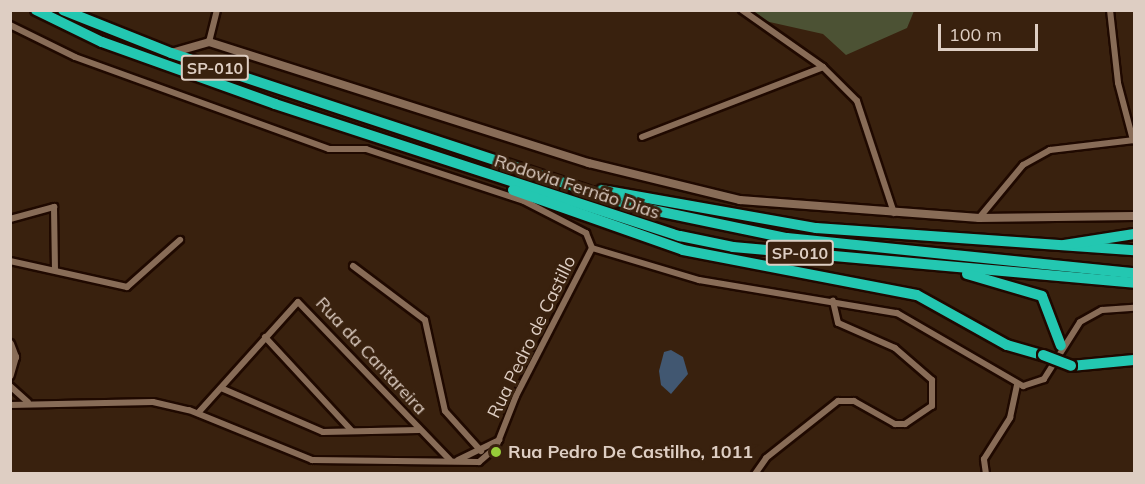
<!DOCTYPE html>
<meta charset="utf-8">
<style>
body{margin:0}
#map{position:relative;width:1145px;height:484px;overflow:hidden;background:#39210e;font-family:Mulish,sans-serif}
div>[style]{position:absolute}
.green>*{inset:0;background:#4c5234}
.water>*{inset:0;background:#415771}
.roads{filter:drop-shadow(2px 0 #1f0900) drop-shadow(-2px 0 #1f0900) drop-shadow(0 2px #1f0900) drop-shadow(0 -2px #1f0900)}
.street>*{height:6px;margin:-3px;padding:0 3px;transform-origin:3px;border-radius:3px;background:#886c57}
.secondary>*{height:8px;margin:-4px;padding:0 4px;transform-origin:4px;border-radius:4px;background:#886c57}
.highway>*{height:10px;margin:-5px;padding:0 5px;transform-origin:5px;border-radius:5px;background:#23c7b1}
.bridges{filter:drop-shadow(2px 0 #1f0900) drop-shadow(-2px 0 #1f0900) drop-shadow(0 2px #1f0900) drop-shadow(0 -2px #1f0900)}
.highway-bridge>*{height:10px;margin:-5px;padding:0 5px;transform-origin:5px;border-radius:5px;background:#23c7b1}
.dots>*{width:16px;height:16px;translate:-50% -50%;box-sizing:border-box;border:3px solid #39210e;border-radius:50%}
span{translate:-50% -50%;white-space:nowrap;text-align:center;line-height:1.15;-webkit-text-stroke:6px #39210e;paint-order:stroke}
.shield-label span{padding:2px 4px;background:#39210e;border:2px solid;border-radius:4px;-webkit-text-stroke-width:0}
.shield-label{font-size:16px;color:#decec3;font-weight:700}
.street-label{font-size:18px;color:#decec3}
.poi-label{font-size:18px;color:#decec3;font-weight:700}
.left{translate:0 -50%;text-align:left}
.frame{position:absolute;inset:0;border:12px solid #decec3;pointer-events:none}
.scale{position:absolute;left:938px;top:24px;width:100px;height:27px;box-sizing:border-box;border:3px solid #decec3;border-top:0;padding-left:8px;font-size:18px;line-height:21px;white-space:nowrap;color:#decec3;-webkit-text-stroke:4px #39210e;paint-order:stroke}
</style>
<div id="map">
<div class="green">
<i style="clip-path:polygon(751px 11px,914px 11px,907px 28px,846px 55px,823px 34px,765px 21px)"></i>
</div>
<div class="water">
<i style="clip-path:polygon(671px 350px,683px 357px,688px 374px,671px 394px,661px 385px,659px 371px,664px 352px)"></i>
</div>
<div class="roads">
<div class="street">
<i style="left:742px;top:10px;width:99px;rotate:35.1deg"></i>
<i style="left:823px;top:67px;width:48px;rotate:45deg"></i>
<i style="left:857px;top:101px;width:118px;rotate:71.7deg"></i>
<i style="left:1110px;top:10px;width:73px;rotate:83.7deg"></i>
<i style="left:1118px;top:83px;width:59px;rotate:75.3deg"></i>
<i style="left:10px;top:25px;width:72px;rotate:26.2deg"></i>
<i style="left:75px;top:57px;width:270px;rotate:19.9deg"></i>
<i style="left:329px;top:149px;width:37px"></i>
<i style="left:366px;top:149px;width:166px;rotate:18.2deg"></i>
<i style="left:524px;top:201px;width:70px;rotate:27.3deg"></i>
<i style="left:586px;top:233px;width:16px;rotate:68deg"></i>
<i style="left:209px;top:42px;width:33px;rotate:-76deg"></i>
<i style="left:642px;top:137px;width:194px;rotate:-21.1deg"></i>
<i style="left:979px;top:218px;width:69px;rotate:-50.3deg"></i>
<i style="left:1023px;top:165px;width:31px;rotate:-29deg"></i>
<i style="left:1050px;top:150px;width:85px;rotate:-6.8deg"></i>
<i style="left:10px;top:219px;width:46px;rotate:-15.3deg"></i>
<i style="left:54px;top:207px;width:63px;rotate:89.1deg"></i>
<i style="left:592px;top:248px;width:112px;rotate:16.7deg"></i>
<i style="left:699px;top:280px;width:201px;rotate:9.5deg"></i>
<i style="left:897px;top:313px;width:146px;rotate:30.1deg"></i>
<i style="left:1023px;top:386px;width:22px;rotate:-18deg"></i>
<i style="left:1044px;top:379px;width:67px;rotate:-57.7deg"></i>
<i style="left:1080px;top:322px;width:25px;rotate:-29deg"></i>
<i style="left:1102px;top:310px;width:32px;rotate:-4deg"></i>
<i style="left:10px;top:261px;width:120px;rotate:12.5deg"></i>
<i style="left:127px;top:287px;width:71px;rotate:-41.6deg"></i>
<i style="left:353px;top:266px;width:90px;rotate:36.9deg"></i>
<i style="left:425px;top:320px;width:93px;rotate:77.6deg"></i>
<i style="left:445px;top:411px;width:54px;rotate:48deg"></i>
<i style="left:265px;top:337px;width:128px;rotate:47.2deg"></i>
<i style="left:10px;top:386px;width:24px;rotate:42deg"></i>
<i style="left:221px;top:388px;width:111px;rotate:23.3deg"></i>
<i style="left:323px;top:432px;width:96px;rotate:-1.2deg"></i>
<i style="left:10px;top:405px;width:143px;rotate:-1.2deg"></i>
<i style="left:153px;top:402px;width:37px;rotate:13deg"></i>
<i style="left:189px;top:410px;width:133px;rotate:22.1deg"></i>
<i style="left:312px;top:460px;width:167px;rotate:0.7deg"></i>
<i style="left:479px;top:462px;width:23px;rotate:-41deg"></i>
<i style="left:496px;top:447px;width:55px;rotate:-68.6deg"></i>
<i style="left:516px;top:396px;width:166px;rotate:-62.8deg"></i>
<i style="left:198px;top:413px;width:149px;rotate:-48deg"></i>
<i style="left:298px;top:302px;width:219px;rotate:46.1deg"></i>
<i style="left:458px;top:460px;width:46px;rotate:-26deg"></i>
<i style="left:755px;top:474px;width:19px;rotate:-55deg"></i>
<i style="left:766px;top:458px;width:92px;rotate:-38.4deg"></i>
<i style="left:838px;top:401px;width:16px"></i>
<i style="left:854px;top:401px;width:47px;rotate:29.3deg"></i>
<i style="left:895px;top:424px;width:10px"></i>
<i style="left:905px;top:424px;width:32px;rotate:-34deg"></i>
<i style="left:932px;top:406px;width:26px;rotate:-90deg"></i>
<i style="left:932px;top:380px;width:49px;rotate:-139.1deg"></i>
<i style="left:895px;top:348px;width:62px;rotate:-156.3deg"></i>
<i style="left:838px;top:323px;width:23px;rotate:-103deg"></i>
<i style="left:986px;top:474px;width:15px;rotate:-98deg"></i>
<i style="left:984px;top:459px;width:49px;rotate:-57.6deg"></i>
<i style="left:1010px;top:418px;width:34px;rotate:-78deg"></i>
</div>
<div class="secondary">
<i style="left:171px;top:53px;width:40px;rotate:-16deg"></i>
<i style="left:209px;top:42px;width:399px;rotate:17.7deg"></i>
<i style="left:589px;top:163px;width:155px;rotate:13.8deg"></i>
<i style="left:740px;top:200px;width:240px;rotate:4.3deg"></i>
<i style="left:979px;top:218px;width:155px;rotate:-0.7deg"></i>
<i style="left:10px;top:344px;width:14px;rotate:69deg"></i>
<i style="left:15px;top:357px;width:19px;rotate:106deg"></i>
</div>
<div class="highway">
<i style="left:36px;top:10px;width:73px;rotate:25.9deg"></i>
<i style="left:102px;top:42px;width:184px;rotate:19.7deg"></i>
<i style="left:275px;top:104px;width:426px;rotate:18.1deg"></i>
<i style="left:680px;top:236px;width:54px;rotate:11.7deg"></i>
<i style="left:733px;top:247px;width:403px;rotate:5.1deg"></i>
<i style="left:63px;top:10px;width:116px;rotate:21.7deg"></i>
<i style="left:171px;top:53px;width:492px;rotate:18.3deg"></i>
<i style="left:638px;top:207px;width:152px;rotate:11.8deg"></i>
<i style="left:787px;top:238px;width:349px;rotate:5.8deg"></i>
<i style="left:513px;top:190px;width:180px;rotate:19.4deg"></i>
<i style="left:683px;top:250px;width:238px;rotate:10.9deg"></i>
<i style="left:917px;top:295px;width:103px;rotate:29.1deg"></i>
<i style="left:1007px;top:345px;width:37px;rotate:16deg"></i>
<i style="left:602px;top:190px;width:217px;rotate:10.1deg"></i>
<i style="left:816px;top:228px;width:319px;rotate:4deg"></i>
<i style="left:1064px;top:245px;width:71px;rotate:-8.9deg"></i>
<i style="left:967px;top:274px;width:78px;rotate:16.3deg"></i>
<i style="left:1042px;top:296px;width:53px;rotate:69.2deg"></i>
<i style="left:1071px;top:366px;width:63px;rotate:-5.4deg"></i>
</div>
</div>
<div class="bridges">
<div class="highway-bridge">
<i style="left:1043px;top:355px;width:30px;rotate:21deg"></i>
</div>
</div>
<div class="dots">
<i style="left:496px;top:452px;background:#97cc39"></i>
</div>
<div class="shield-label">
<span style="left:215px;top:68px">SP-010</span>
<span style="left:800px;top:253px">SP-010</span>
</div>
<div class="street-label">
<span style="left:577px;top:187px;rotate:18deg">Rodovia Fernão Dias</span>
<span style="left:532px;top:337px;rotate:-64deg">Rua Pedro de Castillo</span>
<span style="left:371px;top:356px;rotate:47deg">Rua da Cantareira</span>
</div>
<div class="poi-label">
<span class="left" style="left:508px;top:452px">Rua Pedro De Castilho, 1011</span>
</div>
<div class="frame"></div>
<div class="scale">100 m</div>
</div>
